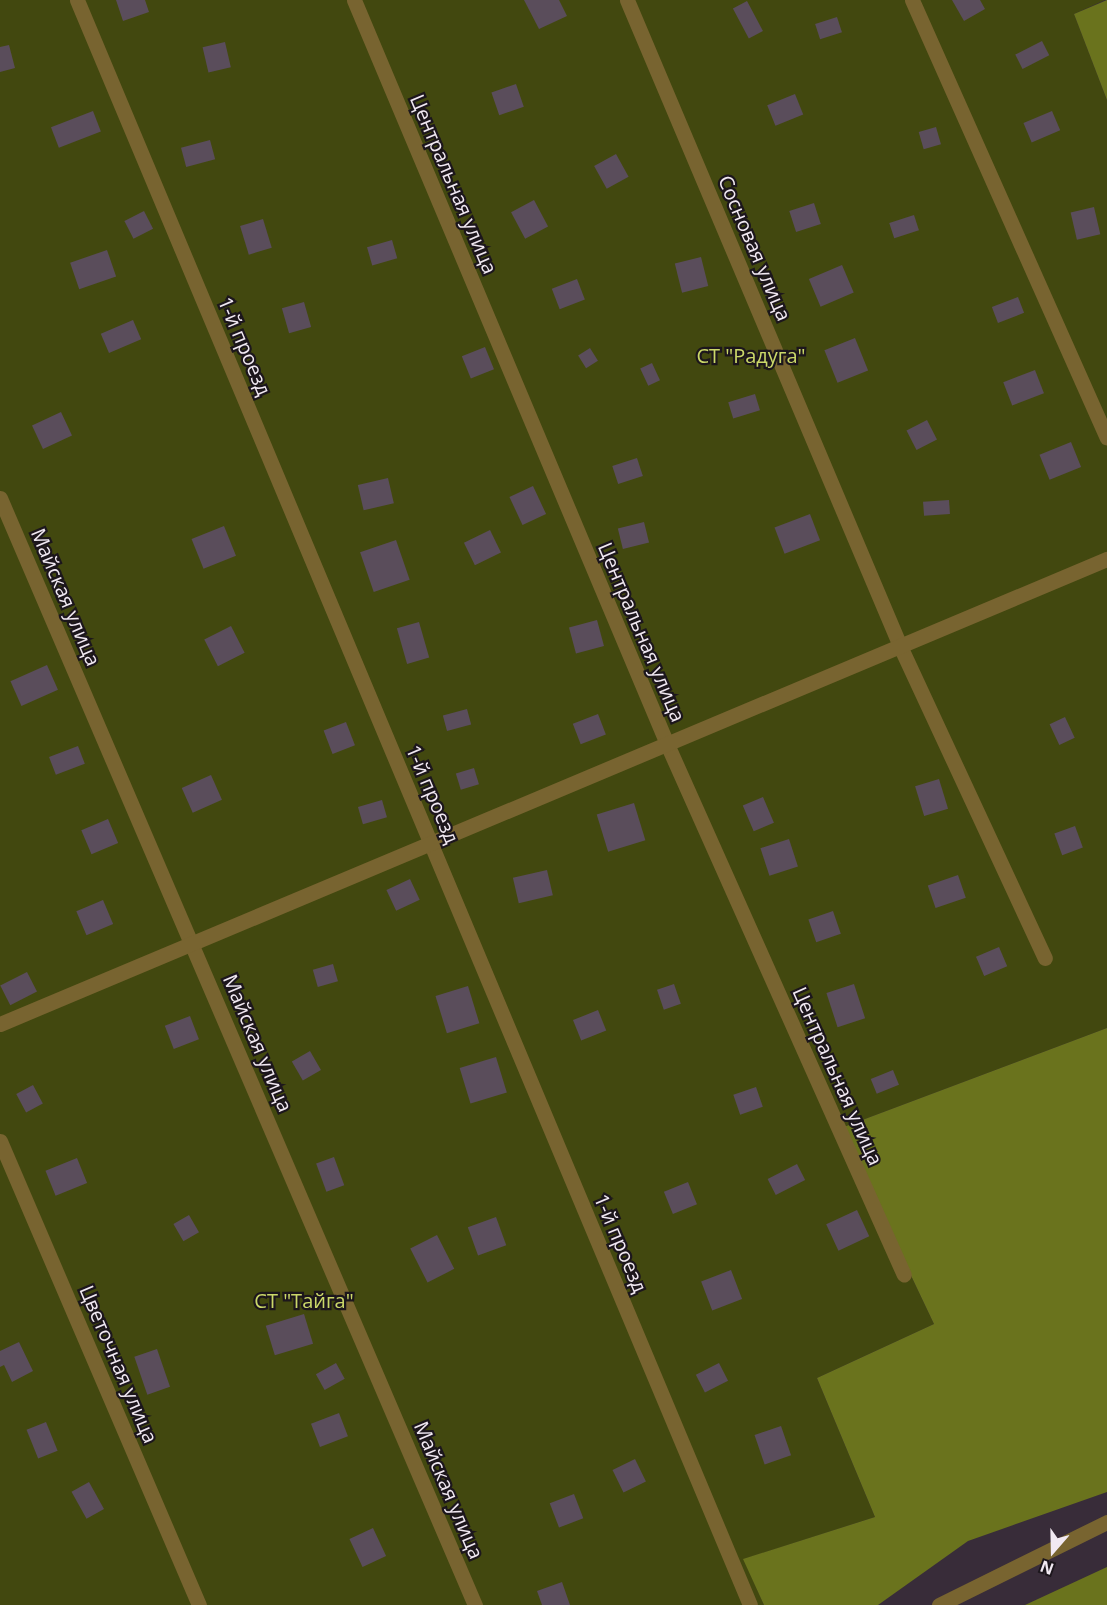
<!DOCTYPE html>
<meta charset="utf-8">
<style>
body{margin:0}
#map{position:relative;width:1107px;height:1605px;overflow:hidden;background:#382c39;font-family:"Open Sans",sans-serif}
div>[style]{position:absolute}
.green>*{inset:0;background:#42480f}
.forest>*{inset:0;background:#6a731d}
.building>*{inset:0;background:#5a4d5b;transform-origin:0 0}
.minor>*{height:15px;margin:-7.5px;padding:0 7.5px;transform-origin:7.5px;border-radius:7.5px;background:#786430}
span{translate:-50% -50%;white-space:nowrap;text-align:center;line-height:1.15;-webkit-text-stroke:4.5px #1c161c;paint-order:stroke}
.street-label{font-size:20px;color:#f1e9f2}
.park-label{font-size:20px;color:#cbd869}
.north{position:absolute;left:1023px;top:1521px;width:60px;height:60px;-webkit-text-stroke:4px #1c161c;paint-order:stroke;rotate:200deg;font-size:16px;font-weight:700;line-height:24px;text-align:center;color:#f1e9f2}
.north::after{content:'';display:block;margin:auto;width:21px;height:27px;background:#f1e9f2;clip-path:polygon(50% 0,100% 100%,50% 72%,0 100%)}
</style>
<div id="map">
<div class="green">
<i style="clip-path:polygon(0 0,1105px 0,1074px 14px,1107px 100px,1107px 1028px,841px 1128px,934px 1324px,817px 1378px,875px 1517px,744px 1559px,764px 1605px,0 1605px)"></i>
</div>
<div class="forest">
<i style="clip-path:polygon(1107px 0,1107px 100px,1074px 14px)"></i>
<i style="clip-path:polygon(1107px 1028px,1107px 1492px,968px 1541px,878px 1605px,764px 1605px,743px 1559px,875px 1517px,817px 1378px,934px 1324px,841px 1128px)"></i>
<i style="clip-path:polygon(1107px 1567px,1107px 1605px,1025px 1605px)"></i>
</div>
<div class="building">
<i style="clip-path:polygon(116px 0,145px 0,149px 12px,123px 21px)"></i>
<i style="clip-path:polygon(524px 0,559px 0,567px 16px,539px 29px)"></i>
<i style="clip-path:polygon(952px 0,980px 0,985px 9px,964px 21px)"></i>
<i style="left:747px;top:1px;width:34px;height:16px;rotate:62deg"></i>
<i style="left:837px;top:17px;width:16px;height:23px;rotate:72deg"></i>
<i style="left:1042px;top:41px;width:16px;height:30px;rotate:63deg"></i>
<i style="left:225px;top:42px;width:26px;height:23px;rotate:77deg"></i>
<i style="clip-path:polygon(9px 45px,15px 68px,0 72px,0 47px)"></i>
<i style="left:516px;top:84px;width:24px;height:26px;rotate:71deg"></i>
<i style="left:795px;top:94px;width:22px;height:30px;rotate:68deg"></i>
<i style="left:93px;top:111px;width:22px;height:45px;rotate:69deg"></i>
<i style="left:1052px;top:111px;width:21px;height:31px;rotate:67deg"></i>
<i style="left:936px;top:127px;width:18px;height:18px;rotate:74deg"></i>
<i style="left:210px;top:140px;width:20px;height:30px;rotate:75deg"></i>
<i style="left:616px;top:154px;width:26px;height:25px;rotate:61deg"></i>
<i style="left:534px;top:200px;width:30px;height:26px;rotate:62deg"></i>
<i style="left:814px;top:203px;width:22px;height:26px;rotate:72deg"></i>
<i style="left:1094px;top:207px;width:28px;height:24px;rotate:77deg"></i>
<i style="left:144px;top:211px;width:20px;height:22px;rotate:63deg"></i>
<i style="left:914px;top:215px;width:16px;height:26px;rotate:72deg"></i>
<i style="left:263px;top:219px;width:30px;height:24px;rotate:73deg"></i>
<i style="left:392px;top:240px;width:19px;height:26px;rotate:74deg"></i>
<i style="left:107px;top:250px;width:28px;height:39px;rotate:71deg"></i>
<i style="left:701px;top:257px;width:30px;height:27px;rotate:76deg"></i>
<i style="left:842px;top:265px;width:30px;height:36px;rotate:67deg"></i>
<i style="left:577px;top:279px;width:22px;height:27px;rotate:69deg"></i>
<i style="left:1018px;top:297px;width:17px;height:28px;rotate:69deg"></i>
<i style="left:304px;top:302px;width:26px;height:23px;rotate:74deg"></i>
<i style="left:133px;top:320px;width:21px;height:35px;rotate:67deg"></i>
<i style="left:855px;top:338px;width:35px;height:33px;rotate:68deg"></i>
<i style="left:485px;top:347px;width:24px;height:25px;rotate:68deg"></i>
<i style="left:590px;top:348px;width:15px;height:14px;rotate:58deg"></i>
<i style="left:652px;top:363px;width:19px;height:13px;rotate:65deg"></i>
<i style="left:1035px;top:370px;width:25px;height:34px;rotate:69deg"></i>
<i style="left:755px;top:394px;width:17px;height:28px;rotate:73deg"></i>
<i style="left:61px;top:412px;width:26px;height:32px;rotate:65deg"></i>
<i style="left:927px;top:420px;width:22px;height:23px;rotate:63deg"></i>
<i style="left:1071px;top:442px;width:27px;height:34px;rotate:68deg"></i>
<i style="left:637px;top:458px;width:19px;height:26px;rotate:72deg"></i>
<i style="left:388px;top:478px;width:26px;height:31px;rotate:77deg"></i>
<i style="left:533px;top:486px;width:31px;height:26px;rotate:65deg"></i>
<i style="left:949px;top:500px;width:14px;height:26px;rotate:86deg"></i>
<i style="left:810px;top:514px;width:28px;height:38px;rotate:69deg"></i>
<i style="left:644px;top:522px;width:21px;height:27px;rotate:76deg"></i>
<i style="left:224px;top:526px;width:32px;height:35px;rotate:68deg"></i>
<i style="left:490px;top:530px;width:25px;height:29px;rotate:64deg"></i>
<i style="left:396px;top:540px;width:42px;height:38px;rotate:71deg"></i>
<i style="left:597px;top:620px;width:27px;height:29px;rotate:75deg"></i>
<i style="left:419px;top:622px;width:37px;height:23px;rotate:74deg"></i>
<i style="left:231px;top:626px;width:30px;height:30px;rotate:63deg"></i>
<i style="left:47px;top:665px;width:27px;height:40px;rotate:66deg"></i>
<i style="left:467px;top:709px;width:16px;height:25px;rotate:75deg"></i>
<i style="left:598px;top:714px;width:22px;height:27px;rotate:69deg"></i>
<i style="left:1065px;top:717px;width:23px;height:17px;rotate:65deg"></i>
<i style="left:346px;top:722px;width:25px;height:24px;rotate:69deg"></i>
<i style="left:78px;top:746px;width:19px;height:31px;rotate:69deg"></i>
<i style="left:474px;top:768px;width:17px;height:19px;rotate:73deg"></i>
<i style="left:211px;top:775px;width:27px;height:32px;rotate:66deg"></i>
<i style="left:939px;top:779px;width:31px;height:25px;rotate:73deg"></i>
<i style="left:763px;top:797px;width:28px;height:22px;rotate:67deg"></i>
<i style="left:382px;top:800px;width:18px;height:25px;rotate:74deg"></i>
<i style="left:634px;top:803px;width:39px;height:39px;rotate:73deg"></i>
<i style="left:108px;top:819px;width:26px;height:29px;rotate:67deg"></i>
<i style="left:1075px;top:826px;width:23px;height:22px;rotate:70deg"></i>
<i style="left:789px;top:839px;width:29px;height:30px;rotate:72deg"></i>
<i style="left:547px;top:870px;width:26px;height:35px;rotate:77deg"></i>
<i style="left:958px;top:875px;width:24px;height:32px;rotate:71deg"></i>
<i style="left:410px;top:879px;width:23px;height:26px;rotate:65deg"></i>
<i style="left:103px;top:900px;width:26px;height:29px;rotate:67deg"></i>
<i style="left:833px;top:911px;width:24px;height:26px;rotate:71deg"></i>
<i style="left:999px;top:947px;width:21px;height:25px;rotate:67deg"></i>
<i style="left:333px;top:964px;width:18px;height:21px;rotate:74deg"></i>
<i style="left:27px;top:972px;width:22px;height:30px;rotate:63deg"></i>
<i style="left:674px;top:984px;width:21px;height:18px;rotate:71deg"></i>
<i style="left:854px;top:984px;width:36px;height:29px;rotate:72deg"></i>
<i style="left:468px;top:986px;width:39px;height:34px;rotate:73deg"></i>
<i style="left:598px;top:1010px;width:22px;height:27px;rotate:68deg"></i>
<i style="left:190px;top:1016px;width:25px;height:27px;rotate:69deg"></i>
<i style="left:310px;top:1051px;width:22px;height:21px;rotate:60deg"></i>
<i style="left:496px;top:1057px;width:37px;height:38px;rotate:73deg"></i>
<i style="left:893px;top:1070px;width:16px;height:24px;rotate:68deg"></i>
<i style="left:33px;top:1085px;width:21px;height:19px;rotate:62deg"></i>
<i style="left:756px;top:1087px;width:21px;height:24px;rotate:71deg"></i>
<i style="left:334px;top:1157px;width:30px;height:19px;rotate:70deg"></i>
<i style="left:77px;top:1158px;width:27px;height:34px;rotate:68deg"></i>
<i style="left:797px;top:1164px;width:18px;height:33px;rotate:63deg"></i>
<i style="left:688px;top:1182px;width:24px;height:26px;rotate:68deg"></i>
<i style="left:857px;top:1210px;width:29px;height:34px;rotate:65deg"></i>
<i style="left:189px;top:1215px;width:20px;height:18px;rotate:60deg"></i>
<i style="left:496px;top:1217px;width:30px;height:30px;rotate:70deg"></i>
<i style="left:437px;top:1235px;width:38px;height:30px;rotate:63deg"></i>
<i style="left:731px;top:1270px;width:31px;height:32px;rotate:69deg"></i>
<i style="left:304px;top:1314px;width:31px;height:40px;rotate:73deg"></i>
<i style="clip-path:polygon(19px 1342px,33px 1371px,12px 1382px,4px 1365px,0 1367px,0 1351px)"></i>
<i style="left:157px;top:1349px;width:40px;height:24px;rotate:71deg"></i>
<i style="left:336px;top:1363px;width:18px;height:23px;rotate:61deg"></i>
<i style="left:719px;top:1363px;width:20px;height:26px;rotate:63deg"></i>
<i style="left:339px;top:1413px;width:25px;height:30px;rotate:69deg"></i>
<i style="left:46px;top:1422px;width:31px;height:21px;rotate:68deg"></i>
<i style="left:781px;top:1426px;width:31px;height:28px;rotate:71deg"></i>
<i style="left:635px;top:1459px;width:25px;height:25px;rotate:64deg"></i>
<i style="left:89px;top:1482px;width:31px;height:20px;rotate:61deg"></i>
<i style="left:574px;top:1494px;width:26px;height:26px;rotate:69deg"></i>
<i style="left:373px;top:1528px;width:31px;height:26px;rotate:65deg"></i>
<i style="clip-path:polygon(562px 1582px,570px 1605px,542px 1605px,537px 1591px)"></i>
</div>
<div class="minor">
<i style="left:77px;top:0;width:1740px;rotate:67.25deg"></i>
<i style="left:354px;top:0;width:807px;rotate:67.18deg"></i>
<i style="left:667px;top:744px;width:581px;rotate:65.95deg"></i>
<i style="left:627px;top:0;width:701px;rotate:67.09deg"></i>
<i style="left:900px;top:646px;width:344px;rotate:65.1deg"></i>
<i style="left:912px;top:0;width:479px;rotate:66deg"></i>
<i style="left:0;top:498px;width:1205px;rotate:66.78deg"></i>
<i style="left:0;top:1024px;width:1201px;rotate:-22.79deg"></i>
<i style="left:0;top:1141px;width:505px;rotate:66.79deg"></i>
<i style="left:939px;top:1605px;width:187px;rotate:-26.3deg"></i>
</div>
<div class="street-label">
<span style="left:454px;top:184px;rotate:67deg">Центральная улица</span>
<span style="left:755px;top:248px;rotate:67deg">Сосновая улица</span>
<span style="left:245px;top:346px;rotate:67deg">1-й проезд</span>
<span style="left:66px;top:597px;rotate:67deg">Майская улица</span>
<span style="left:642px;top:632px;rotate:67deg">Центральная улица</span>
<span style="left:433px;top:794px;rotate:67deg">1-й проезд</span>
<span style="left:258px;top:1043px;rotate:67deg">Майская улица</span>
<span style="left:838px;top:1076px;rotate:66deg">Центральная улица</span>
<span style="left:621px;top:1243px;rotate:67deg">1-й проезд</span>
<span style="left:119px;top:1364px;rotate:67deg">Цветочная улица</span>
<span style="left:449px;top:1490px;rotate:67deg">Майская улица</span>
</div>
<div class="park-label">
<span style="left:751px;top:355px">СТ "Радуга"</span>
<span style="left:304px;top:1300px">СТ "Тайга"</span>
</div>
<div class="north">N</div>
</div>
